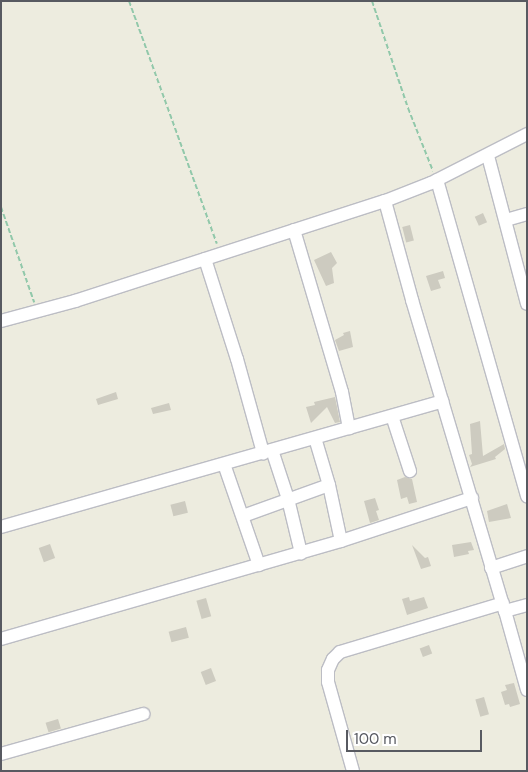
<!DOCTYPE html>
<style>
body{margin:0}
#map{position:relative;width:528px;height:772px;overflow:hidden;background:#edecdf;font-family:"DM Sans",sans-serif}
div>[style]{position:absolute}
.building>*{inset:0;background:#cdcbc0;transform-origin:0 0}
.path>*{height:2px;margin-top:-1px;transform-origin:0;background:repeating-linear-gradient(90deg,#91c8aa 0 5px,transparent 0 7.5px)}
.roads{filter:drop-shadow(1px 0 #bcbdc4) drop-shadow(-1px 0 #bcbdc4) drop-shadow(0 1px #bcbdc4) drop-shadow(0 -1px #bcbdc4)}
.minor>*{height:12px;margin:-6px;padding:0 6px;transform-origin:6px;border-radius:6px;background:#fff}
span{translate:-50% -50%;white-space:nowrap;text-align:center;line-height:1.15;-webkit-text-stroke:4px #fff;paint-order:stroke}
.frame{position:absolute;inset:0;border:2px solid #585a61;pointer-events:none}
.scale{position:absolute;left:346px;top:730px;width:136px;height:22px;box-sizing:border-box;border:2px solid #585a61;border-top:0;padding-left:6px;font-size:15px;line-height:18px;white-space:nowrap;color:#585a61;-webkit-text-stroke:4px #fff;paint-order:stroke}
</style>
<div id="map">
<div class="building">
<i style="left:483px;top:213px;width:10px;height:9px;rotate:66deg"></i>
<i style="left:410px;top:225px;width:16px;height:8px;rotate:76deg"></i>
<i style="clip-path:polygon(331px 252px,337px 263px,332px 268px,334px 283px,326px 286px,314px 260px)"></i>
<i style="clip-path:polygon(443px 271px,445px 278px,438px 280px,441px 288px,431px 291px,426px 276px)"></i>
<i style="clip-path:polygon(350px 331px,353px 347px,339px 351px,335px 340px,344px 335px,343px 333px)"></i>
<i style="clip-path:polygon(116px 392px,118px 399px,98px 405px,96px 399px)"></i>
<i style="clip-path:polygon(335px 397px,340px 422px,335px 423px,327px 407px,311px 423px,306px 407px,315px 405px,314px 402px)"></i>
<i style="clip-path:polygon(169px 403px,171px 410px,153px 414px,151px 408px)"></i>
<i style="clip-path:polygon(480px 421px,483px 456px,504px 444px,505px 449px,495px 457px,496px 459px,470px 467px,472px 464px,469px 455px,472px 454px,470px 424px)"></i>
<i style="clip-path:polygon(405px 477px,412px 479px,417px 502px,409px 504px,407px 497px,401px 499px,397px 480px)"></i>
<i style="clip-path:polygon(375px 498px,379px 510px,376px 511px,379px 520px,370px 523px,364px 501px)"></i>
<i style="left:185px;top:501px;width:12px;height:15px;rotate:76deg"></i>
<i style="clip-path:polygon(507px 504px,511px 518px,489px 522px,487px 511px)"></i>
<i style="clip-path:polygon(471px 542px,474px 550px,468px 551px,469px 554px,454px 557px,452px 545px)"></i>
<i style="left:50px;top:544px;width:15px;height:12px;rotate:70deg"></i>
<i style="clip-path:polygon(412px 545px,425px 558px,428px 557px,431px 566px,421px 569px)"></i>
<i style="clip-path:polygon(409px 597px,410px 601px,424px 597px,428px 608px,407px 615px,402px 599px)"></i>
<i style="left:206px;top:598px;width:19px;height:10px;rotate:74deg"></i>
<i style="left:186px;top:627px;width:11px;height:18px;rotate:75deg"></i>
<i style="left:429px;top:645px;width:9px;height:10px;rotate:69deg"></i>
<i style="left:211px;top:668px;width:14px;height:11px;rotate:69deg"></i>
<i style="clip-path:polygon(514px 683px,520px 704px,510px 707px,509px 704px,505px 705px,501px 692px,507px 690px,505px 685px)"></i>
<i style="left:484px;top:697px;width:18px;height:9px;rotate:74deg"></i>
<i style="left:58px;top:719px;width:10px;height:13px;rotate:73deg"></i>
</div>
<div class="path">
<i style="left:129px;top:1px;width:258px;rotate:70.1deg"></i>
<i style="left:372px;top:1px;width:113px;rotate:71.4deg"></i>
<i style="left:408px;top:108px;width:68px;rotate:68.4deg"></i>
<i style="left:1px;top:207px;width:101px;rotate:70.8deg"></i>
</div>
<div class="roads">
<div class="minor">
<i style="left:488px;top:156px;width:153px;rotate:75.2deg"></i>
<i style="left:437px;top:180px;width:329px;rotate:74.1deg"></i>
<i style="left:385px;top:201px;width:103px;rotate:74.7deg"></i>
<i style="left:412px;top:300px;width:325px;rotate:73.4deg"></i>
<i style="left:505px;top:611px;width:82px;rotate:74.4deg"></i>
<i style="left:506px;top:220px;width:22px;rotate:-16deg"></i>
<i style="left:294px;top:230px;width:169px;rotate:73.5deg"></i>
<i style="left:342px;top:392px;width:37px;rotate:79deg"></i>
<i style="left:205px;top:259px;width:105px;rotate:72.3deg"></i>
<i style="left:237px;top:359px;width:98px;rotate:74.5deg"></i>
<i style="left:1px;top:321px;width:77px;rotate:-15.1deg"></i>
<i style="left:75px;top:301px;width:326px;rotate:-17.9deg"></i>
<i style="left:385px;top:201px;width:49px;rotate:-21.4deg"></i>
<i style="left:431px;top:183px;width:108px;rotate:-27deg"></i>
<i style="left:392px;top:416px;width:58px;rotate:71.9deg"></i>
<i style="left:315px;top:438px;width:49px;rotate:73.4deg"></i>
<i style="left:329px;top:485px;width:57px;rotate:77.9deg"></i>
<i style="left:272px;top:450px;width:52px;rotate:71.9deg"></i>
<i style="left:288px;top:499px;width:56px;rotate:76.5deg"></i>
<i style="left:224px;top:464px;width:107px;rotate:70.9deg"></i>
<i style="left:243px;top:516px;width:91px;rotate:-19.8deg"></i>
<i style="left:1px;top:527px;width:459px;rotate:-15.9deg"></i>
<i style="left:491px;top:568px;width:38px;rotate:-18deg"></i>
<i style="left:505px;top:611px;width:23px;rotate:-15deg"></i>
<i style="left:1px;top:639px;width:354px;rotate:-16.1deg"></i>
<i style="left:341px;top:541px;width:138px;rotate:-18.2deg"></i>
<i style="left:1px;top:754px;width:148px;rotate:-15.7deg"></i>
<i style="left:353px;top:771px;width:92px;rotate:-105.7deg"></i>
<i style="left:328px;top:682px;width:12px;rotate:-90deg"></i>
<i style="left:328px;top:670px;width:12px;rotate:-66deg"></i>
<i style="left:333px;top:659px;width:10px;rotate:-45deg"></i>
<i style="left:340px;top:652px;width:170px;rotate:-16.7deg"></i>
</div>
</div>
<div class="frame"></div>
<div class="scale">100 m</div>
</div>
